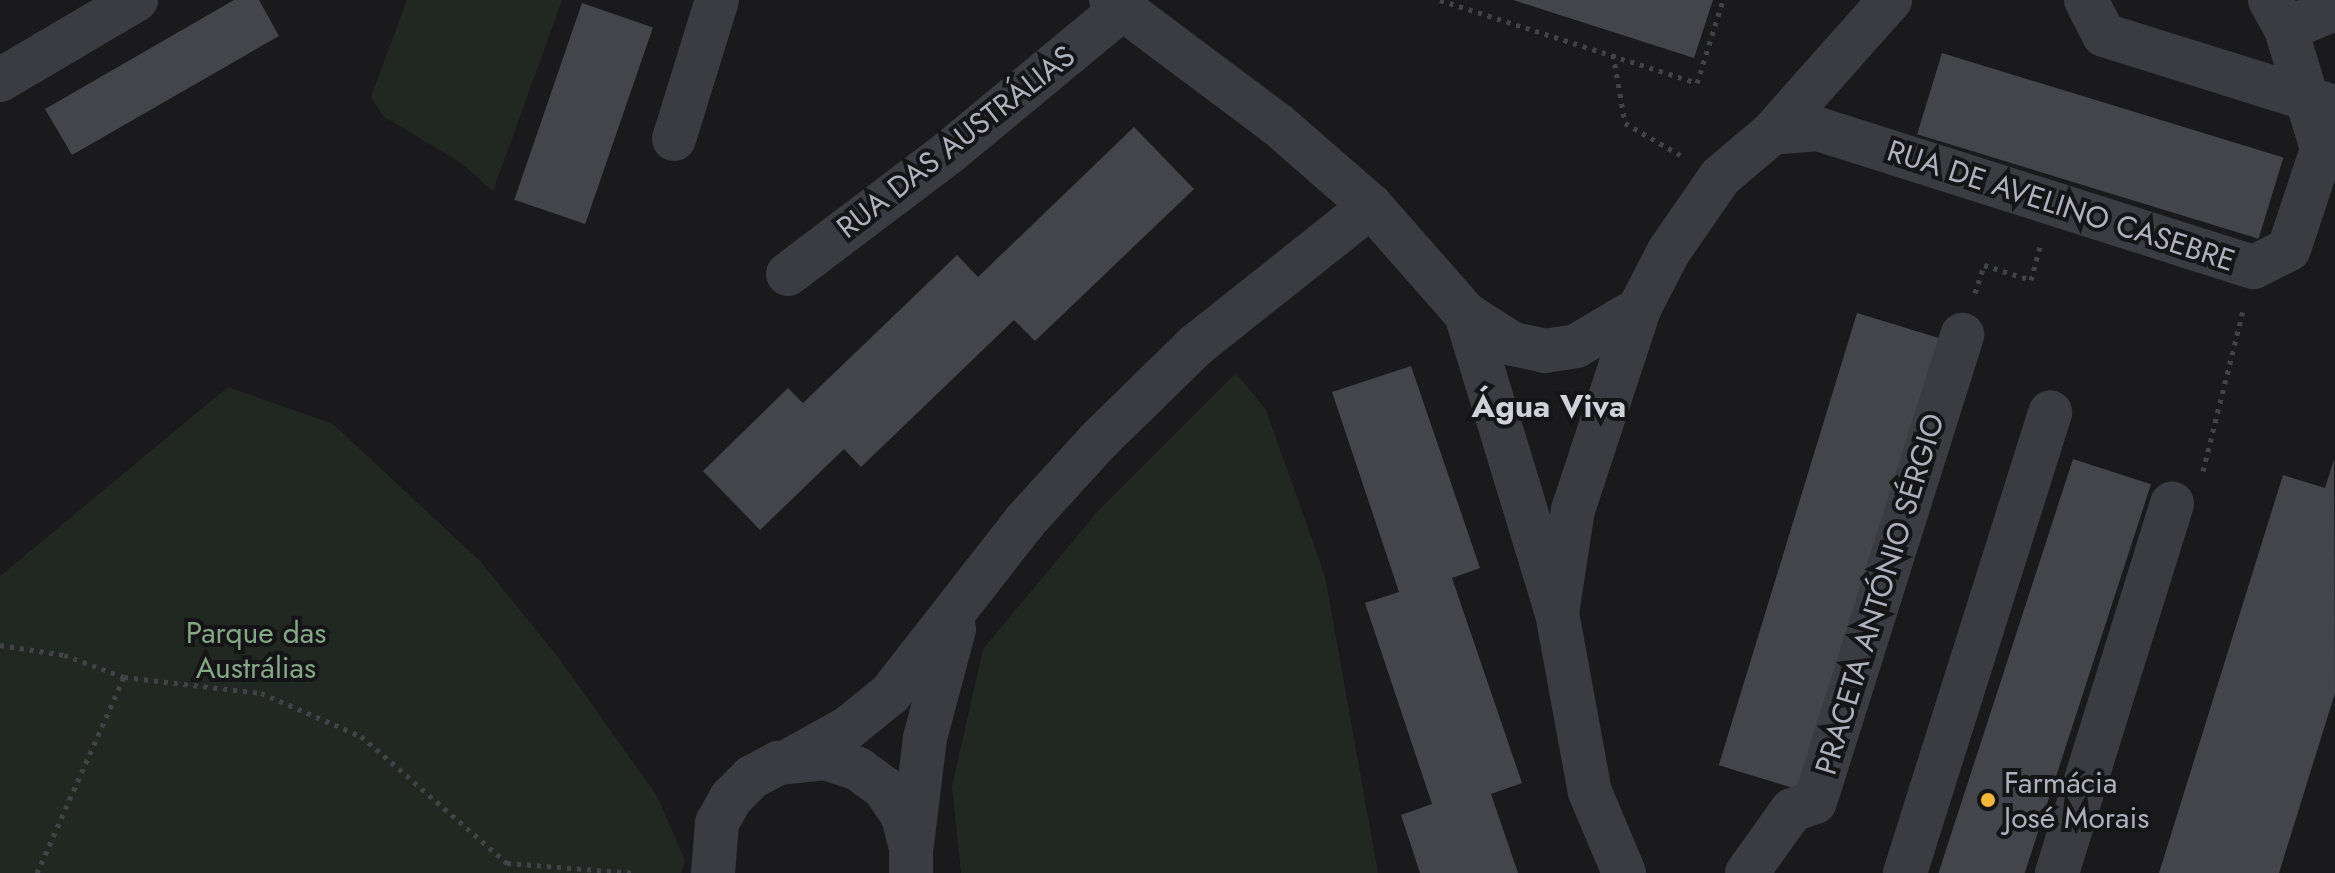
<!DOCTYPE html>
<meta charset="utf-8">
<style>
body{margin:0}
#map{position:relative;width:2335px;height:873px;overflow:hidden;background:#1a1a1d;font-family:Jost,sans-serif}
div>[style]{position:absolute}
.green>*{inset:0;background:#202821}
.building>*{inset:0;background:#44454a;transform-origin:0 0}
.path>*{height:5px;margin-top:-2.5px;transform-origin:0;background:repeating-linear-gradient(90deg,#414349 0 4px,transparent 0 10px)}
.minor>*{height:44px;margin:-22px;padding:0 22px;transform-origin:22px;border-radius:22px;background:#3b3c42}
.dots>*{width:22px;height:22px;translate:-50% -50%;box-sizing:border-box;border:4px solid #151518;border-radius:50%}
span{translate:-50% -50%;white-space:nowrap;text-align:center;line-height:1.15;-webkit-text-stroke:8px #151518;paint-order:stroke}
.street-label{font-size:30px;color:#adb1bc}
.park-label{font-size:30px;color:#84a786}
.poi-label{font-size:30px;color:#adb1bc}
.left{translate:0 -50%;text-align:left}
.neighbourhood-label{font-size:32px;color:#ced1d8;font-weight:700}
</style>
<div id="map">
<div class="green">
<i style="clip-path:polygon(407px 0,562px 0,493px 191px,461px 163px,383px 116px,371px 97px)"></i>
<i style="clip-path:polygon(1236px 373px,1266px 410px,1325px 576px,1378px 873px,961px 873px,952px 787px,983px 649px,1098px 511px)"></i>
<i style="clip-path:polygon(228px 387px,333px 424px,480px 561px,558px 657px,657px 796px,685px 860px,681px 873px,0 873px,0 576px)"></i>
</div>
<div class="building">
<i style="clip-path:polygon(234px 0,259px 0,279px 36px,72px 155px,45px 109px)"></i>
<i style="clip-path:polygon(1513px 0,1713px 0,1694px 58px)"></i>
<i style="left:582px;top:3px;width:75px;height:208px;rotate:19deg"></i>
<i style="left:1942px;top:53px;width:357px;height:85px;rotate:17deg"></i>
<i style="clip-path:polygon(1134px 127px,1194px 189px,1035px 341px,1014px 320px,861px 467px,844px 449px,760px 530px,703px 471px,788px 388px,803px 403px,957px 255px,978px 277px)"></i>
<i style="left:1857px;top:313px;width:89px;height:473px;rotate:17deg"></i>
<i style="clip-path:polygon(1411px 366px,1480px 568px,1452px 578px,1522px 783px,1491px 794px,1518px 873px,1420px 873px,1401px 815px,1432px 804px,1365px 603px,1399px 592px,1332px 392px)"></i>
<i style="left:2073px;top:459px;width:82px;height:435px;rotate:18deg"></i>
<i style="clip-path:polygon(2334px 459px,2335px 693px,2279px 873px,2159px 873px,2283px 475px,2325px 488px)"></i>
</div>
<div class="path">
<i style="left:1440px;top:0;width:270px;rotate:17.9deg"></i>
<i style="left:1697px;top:83px;width:87px;rotate:-72.6deg"></i>
<i style="left:1613px;top:54px;width:70px;rotate:80.1deg"></i>
<i style="left:1625px;top:123px;width:64px;rotate:30.2deg"></i>
<i style="left:1975px;top:293px;width:29px;rotate:-72deg"></i>
<i style="left:1984px;top:265px;width:49px;rotate:17.7deg"></i>
<i style="left:2031px;top:280px;width:35px;rotate:-75deg"></i>
<i style="left:2203px;top:471px;width:166px;rotate:-76deg"></i>
<i style="left:0;top:645px;width:65px;rotate:8.9deg"></i>
<i style="left:64px;top:655px;width:64px;rotate:20.1deg"></i>
<i style="left:124px;top:677px;width:138px;rotate:6.7deg"></i>
<i style="left:261px;top:693px;width:109px;rotate:23.3deg"></i>
<i style="left:361px;top:736px;width:194px;rotate:41deg"></i>
<i style="left:507px;top:863px;width:128px;rotate:4.5deg"></i>
<i style="left:37px;top:873px;width:214px;rotate:-66.1deg"></i>
</div>
<div class="minor">
<i style="left:1111px;top:0;width:207px;rotate:36.8deg"></i>
<i style="left:1277px;top:124px;width:125px;rotate:41.1deg"></i>
<i style="left:1371px;top:206px;width:144px;rotate:48.7deg"></i>
<i style="left:1466px;top:314px;width:56px;rotate:32.6deg"></i>
<i style="left:1513px;top:344px;width:33px;rotate:12deg"></i>
<i style="left:1545px;top:351px;width:31px;rotate:-9deg"></i>
<i style="left:1576px;top:346px;width:73px;rotate:-30.4deg"></i>
<i style="left:2086px;top:0;width:39px;rotate:63deg"></i>
<i style="left:2104px;top:35px;width:238px;rotate:17.4deg"></i>
<i style="left:2286px;top:29px;width:53px;rotate:-22.2deg"></i>
<i style="left:0;top:80px;width:158px;rotate:-30.5deg"></i>
<i style="left:1772px;top:133px;width:46px;rotate:-5deg"></i>
<i style="left:1818px;top:129px;width:457px;rotate:17.6deg"></i>
<i style="left:2254px;top:267px;width:39px;rotate:-27deg"></i>
<i style="left:2289px;top:249px;width:105px;rotate:-71.7deg"></i>
<i style="left:2322px;top:149px;width:125px;rotate:-106.7deg"></i>
<i style="left:2286px;top:29px;width:33px;rotate:-119deg"></i>
<i style="left:674px;top:139px;width:145px;rotate:-72.8deg"></i>
<i style="left:788px;top:274px;width:201px;rotate:-37.1deg"></i>
<i style="left:948px;top:153px;width:227px;rotate:-39.6deg"></i>
<i style="left:1466px;top:314px;width:313px;rotate:73.1deg"></i>
<i style="left:1557px;top:613px;width:182px;rotate:79.6deg"></i>
<i style="left:1590px;top:792px;width:88px;rotate:67.2deg"></i>
<i style="left:1557px;top:613px;width:104px;rotate:-81.2deg"></i>
<i style="left:1573px;top:510px;width:212px;rotate:-71.8deg"></i>
<i style="left:1639px;top:309px;width:65px;rotate:-62.7deg"></i>
<i style="left:1669px;top:251px;width:90px;rotate:-55.4deg"></i>
<i style="left:1720px;top:177px;width:68px;rotate:-40.2deg"></i>
<i style="left:1772px;top:133px;width:178px;rotate:-48.4deg"></i>
<i style="left:792px;top:759px;width:64px;rotate:-29deg"></i>
<i style="left:848px;top:728px;width:54px;rotate:-39deg"></i>
<i style="left:890px;top:694px;width:219px;rotate:-52deg"></i>
<i style="left:1025px;top:521px;width:111px;rotate:-47.6deg"></i>
<i style="left:1100px;top:439px;width:133px;rotate:-44.4deg"></i>
<i style="left:1195px;top:346px;width:225px;rotate:-38.5deg"></i>
<i style="left:912px;top:844px;width:107px;rotate:-83deg"></i>
<i style="left:925px;top:738px;width:113px;rotate:-75.1deg"></i>
<i style="left:713px;top:873px;width:50px;rotate:-85.4deg"></i>
<i style="left:717px;top:823px;width:29px;rotate:-61deg"></i>
<i style="left:731px;top:798px;width:30px;rotate:-45deg"></i>
<i style="left:752px;top:777px;width:30px;rotate:-28deg"></i>
<i style="left:778px;top:763px;width:47px;rotate:-6.1deg"></i>
<i style="left:825px;top:758px;width:35px;rotate:18deg"></i>
<i style="left:858px;top:769px;width:32px;rotate:36deg"></i>
<i style="left:884px;top:788px;width:34px;rotate:56deg"></i>
<i style="left:903px;top:816px;width:34px;rotate:76deg"></i>
<i style="left:911px;top:849px;width:24px;rotate:90deg"></i>
<i style="left:1747px;top:873px;width:77px;rotate:-54.5deg"></i>
<i style="left:1792px;top:810px;width:24px;rotate:-19deg"></i>
<i style="left:1815px;top:802px;width:490px;rotate:-72.5deg"></i>
<i style="left:1905px;top:873px;width:483px;rotate:-72.5deg"></i>
<i style="left:2057px;top:873px;width:387px;rotate:-72.7deg"></i>
</div>
<div class="dots">
<i style="left:1988px;top:800px;background:#f5b73a"></i>
</div>
<div class="street-label">
<span style="left:956px;top:142px;rotate:-38deg">RUA DAS AUSTRÁLIAS</span>
<span style="left:2061px;top:206px;rotate:18deg">RUA DE AVELINO CASEBRE</span>
<span style="left:1880px;top:594px;rotate:-73deg">PRACETA ANTÓNIO SÉRGIO</span>
</div>
<div class="park-label">
<span style="left:256px;top:650px">Parque das<br>Austrálias</span>
</div>
<div class="poi-label">
<span class="left" style="left:2004px;top:800px">Farmácia<br>José Morais</span>
</div>
<div class="neighbourhood-label">
<span style="left:1549px;top:406px">Água Viva</span>
</div>
</div>
